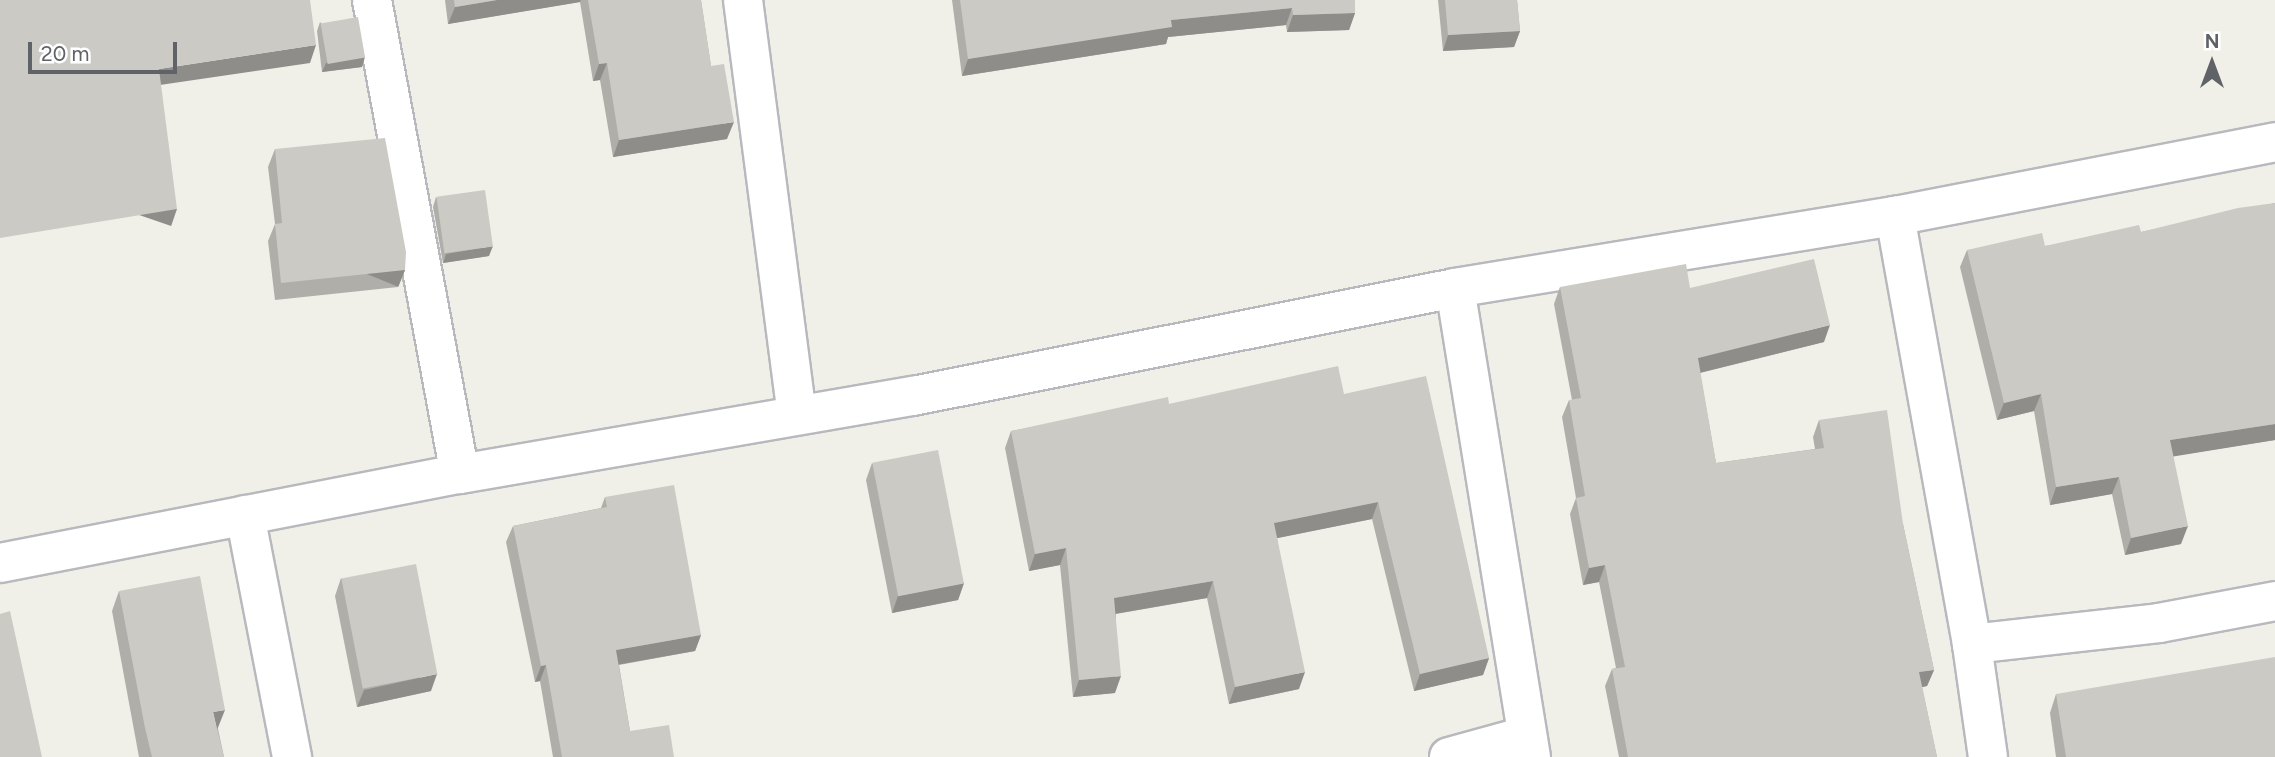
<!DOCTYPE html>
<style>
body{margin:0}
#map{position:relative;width:2275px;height:757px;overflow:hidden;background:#f0efe8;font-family:Figtree,sans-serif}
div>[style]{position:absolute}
.roads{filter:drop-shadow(2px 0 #b8b9be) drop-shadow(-2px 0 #b8b9be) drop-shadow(0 2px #b8b9be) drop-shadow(0 -2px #b8b9be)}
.minor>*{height:38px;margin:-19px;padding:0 19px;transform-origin:19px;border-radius:19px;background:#fff}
.wall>*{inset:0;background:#afaea9}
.shaded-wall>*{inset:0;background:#8f8d89;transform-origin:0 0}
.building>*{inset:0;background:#cccac4;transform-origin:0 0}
span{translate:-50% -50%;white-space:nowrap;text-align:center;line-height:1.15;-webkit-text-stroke:6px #fff;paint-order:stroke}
.north{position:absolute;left:2177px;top:28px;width:70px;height:70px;-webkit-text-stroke:5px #fff;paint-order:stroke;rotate:0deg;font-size:19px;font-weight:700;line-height:28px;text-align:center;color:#5f6267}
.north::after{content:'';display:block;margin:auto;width:24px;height:32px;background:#5f6267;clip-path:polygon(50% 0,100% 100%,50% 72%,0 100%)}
.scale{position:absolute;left:28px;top:42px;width:149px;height:32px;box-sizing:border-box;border:4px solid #5f6267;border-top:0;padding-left:9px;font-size:21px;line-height:24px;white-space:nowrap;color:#5f6267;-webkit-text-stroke:5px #fff;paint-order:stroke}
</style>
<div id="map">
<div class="roads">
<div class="minor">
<i style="left:372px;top:0;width:482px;rotate:79.5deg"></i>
<i style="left:743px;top:0;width:418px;rotate:82.6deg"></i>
<i style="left:1455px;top:288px;width:475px;rotate:80.8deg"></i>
<i style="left:245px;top:515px;width:247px;rotate:79deg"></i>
<i style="left:0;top:563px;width:469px;rotate:-11deg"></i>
<i style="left:460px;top:474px;width:460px;rotate:-9.8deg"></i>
<i style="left:913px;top:396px;width:553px;rotate:-11.27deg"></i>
<i style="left:1455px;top:288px;width:446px;rotate:-9.3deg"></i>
<i style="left:1972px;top:644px;width:188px;rotate:-6.4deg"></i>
<i style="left:2159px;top:623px;width:118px;rotate:-10.7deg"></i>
<i style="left:1449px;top:757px;width:79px;rotate:-15.4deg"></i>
<i style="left:1988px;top:757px;width:114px;rotate:-98.1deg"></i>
<i style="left:1972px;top:644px;width:435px;rotate:-100.2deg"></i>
<i style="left:1895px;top:216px;width:387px;rotate:-11deg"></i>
</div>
</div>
<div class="wall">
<i style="clip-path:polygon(445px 0,701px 0,711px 66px,727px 139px,613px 157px,600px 80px,593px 81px,580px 2px,448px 24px)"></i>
<i style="clip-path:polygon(952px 0,1355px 0,1355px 13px,1349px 30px,1287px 32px,1286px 25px,1168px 37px,1166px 44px,962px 76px)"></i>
<i style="clip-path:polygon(1438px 0,1517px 0,1520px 31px,1514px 47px,1443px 51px)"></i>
<i style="clip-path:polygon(320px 22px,362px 67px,322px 72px,317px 31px)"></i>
<i style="clip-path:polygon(275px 149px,405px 270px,398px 287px,275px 300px,268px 241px,275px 224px,268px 167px)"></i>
<i style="clip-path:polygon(436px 197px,489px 256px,443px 263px,433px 207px)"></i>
<i style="clip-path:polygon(2275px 203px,2275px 440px,2173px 456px,2181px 544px,2125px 555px,2112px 494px,2050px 505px,2034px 411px,1997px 420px,1960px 267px,1967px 250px,2045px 246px,2141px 232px)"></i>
<i style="clip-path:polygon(1560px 287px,1690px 288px,1824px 342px,1700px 373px,1716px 463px,1815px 449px,1813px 437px,1819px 420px,1903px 524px,1934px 670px,1927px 686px,1922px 687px,1937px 757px,1619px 757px,1605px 686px,1612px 669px,1616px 668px,1599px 582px,1583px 585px,1570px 514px,1576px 498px,1562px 417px,1569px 400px,1572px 400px,1554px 304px)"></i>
<i style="clip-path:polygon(1344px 394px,1489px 658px,1483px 675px,1414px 691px,1372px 519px,1277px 538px,1299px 689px,1229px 704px,1207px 598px,1116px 614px,1115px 693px,1073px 697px,1060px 565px,1029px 571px,1005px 448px,1011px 431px,1169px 404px)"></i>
<i style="clip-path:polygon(872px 463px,964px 583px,958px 600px,892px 613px,866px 480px)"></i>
<i style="clip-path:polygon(605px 497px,701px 635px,695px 651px,619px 665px,630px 731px,674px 757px,553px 757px,540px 681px,535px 682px,506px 542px,513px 526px,601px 508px)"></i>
<i style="clip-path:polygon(341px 578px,431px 691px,357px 707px,335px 596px)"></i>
<i style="clip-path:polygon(119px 591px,218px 729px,224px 757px,139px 757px,112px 611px)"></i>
<i style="clip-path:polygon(2056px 694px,2275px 757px,2056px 757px,2050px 713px)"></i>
</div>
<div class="shaded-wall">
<i style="clip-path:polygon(497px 0,581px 0,580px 2px,448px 24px,455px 7px)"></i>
<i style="clip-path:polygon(1292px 8px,1286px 25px,1168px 37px,1166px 44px,962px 76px,968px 59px,1171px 20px)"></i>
<i style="clip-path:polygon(1355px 13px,1349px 30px,1287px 32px,1293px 15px)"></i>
<i style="clip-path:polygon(1520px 31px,1514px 47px,1443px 51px,1448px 35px)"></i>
<i style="clip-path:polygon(316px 45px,310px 63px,153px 86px,159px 69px)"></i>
<i style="clip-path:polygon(365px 57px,362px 67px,322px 72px,326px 63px)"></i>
<i style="clip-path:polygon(607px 63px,600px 80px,593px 81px,599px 64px)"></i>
<i style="clip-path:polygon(734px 122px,727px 139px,613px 157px,619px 140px)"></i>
<i style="left:177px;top:209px;width:18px;height:179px;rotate:109deg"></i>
<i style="clip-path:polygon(493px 246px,489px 256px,443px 263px,446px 254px)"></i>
<i style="left:405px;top:270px;width:18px;height:125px;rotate:112deg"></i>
<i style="clip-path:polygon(1830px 325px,1824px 342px,1691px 375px,1698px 358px)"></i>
<i style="clip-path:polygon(2041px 394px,2034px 411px,1997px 420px,2004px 403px)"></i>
<i style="clip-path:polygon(2275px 424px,2275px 440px,2164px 458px,2170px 440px)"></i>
<i style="clip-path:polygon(2119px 477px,2112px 494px,2050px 505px,2056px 487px)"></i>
<i style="clip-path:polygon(1378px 502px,1372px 519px,1268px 540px,1274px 523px)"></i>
<i style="clip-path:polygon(2188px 526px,2181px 544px,2125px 555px,2131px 538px)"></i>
<i style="clip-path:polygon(1066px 548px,1060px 565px,1029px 571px,1035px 554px)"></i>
<i style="clip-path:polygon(1605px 565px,1599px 582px,1583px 585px,1589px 568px)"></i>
<i style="clip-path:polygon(1213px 581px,1207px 598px,1108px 615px,1114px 598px)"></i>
<i style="clip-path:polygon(964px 583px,958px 600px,892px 613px,898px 596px)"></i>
<i style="clip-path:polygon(701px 635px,695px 651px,610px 666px,616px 650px)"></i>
<i style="clip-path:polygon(1489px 658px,1483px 675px,1414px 691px,1420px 674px)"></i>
<i style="clip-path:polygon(546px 665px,540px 681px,535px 682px,541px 666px)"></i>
<i style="clip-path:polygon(1934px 670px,1927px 686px,1913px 689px,1919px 672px)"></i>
<i style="clip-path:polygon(1305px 672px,1299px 689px,1229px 704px,1235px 687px)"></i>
<i style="clip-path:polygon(437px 674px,431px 691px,357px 707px,364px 690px)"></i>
<i style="clip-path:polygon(1121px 676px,1115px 693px,1073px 697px,1079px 680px)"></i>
<i style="clip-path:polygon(225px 710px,217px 730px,213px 712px)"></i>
</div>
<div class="building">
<i style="clip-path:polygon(0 0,310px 0,316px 45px,159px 69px,177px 209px,0 238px)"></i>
<i style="clip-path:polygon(454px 0,497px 0,455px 7px)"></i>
<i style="clip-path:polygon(588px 0,701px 0,711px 66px,724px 64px,734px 122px,619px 140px,607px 63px,599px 64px)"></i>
<i style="clip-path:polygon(960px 0,1355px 0,1355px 13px,1293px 15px,1292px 8px,1171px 20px,1172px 27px,968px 59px)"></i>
<i style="clip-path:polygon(1445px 0,1517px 0,1520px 31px,1448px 35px)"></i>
<i style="left:358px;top:17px;width:41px;height:38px;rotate:80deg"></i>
<i style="clip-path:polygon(385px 138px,406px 252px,405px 270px,281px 283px,275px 224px,282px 223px,275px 149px)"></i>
<i style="left:485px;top:190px;width:57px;height:49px;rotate:82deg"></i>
<i style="clip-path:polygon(2275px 203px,2275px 424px,2170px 440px,2188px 526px,2131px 538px,2119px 477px,2056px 487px,2041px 394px,2004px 403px,1967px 250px,2042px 233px,2045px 246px,2139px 225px,2141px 232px,2238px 208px)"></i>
<i style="clip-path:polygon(1814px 259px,1830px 325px,1698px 358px,1716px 463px,1824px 448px,1819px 420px,1887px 410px,1903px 524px,1934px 670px,1919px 672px,1937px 757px,1628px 757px,1612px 669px,1625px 667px,1605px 565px,1589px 568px,1576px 498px,1585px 496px,1569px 400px,1581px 398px,1560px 287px,1686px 264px,1690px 288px)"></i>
<i style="clip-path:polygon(1338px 366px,1344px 394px,1426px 376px,1489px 658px,1420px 674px,1378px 502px,1274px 523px,1305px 672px,1235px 687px,1213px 581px,1114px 598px,1121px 676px,1079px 680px,1066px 548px,1035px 554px,1011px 431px,1168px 397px,1169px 404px)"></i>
<i style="left:938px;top:450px;width:136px;height:67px;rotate:79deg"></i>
<i style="clip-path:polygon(674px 485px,701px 635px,616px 650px,630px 731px,669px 725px,674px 757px,562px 757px,546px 665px,541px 666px,513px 526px,607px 507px,605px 497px)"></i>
<i style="left:416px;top:564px;width:112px;height:76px;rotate:79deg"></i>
<i style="clip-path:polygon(200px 576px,225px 710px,213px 712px,224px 757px,152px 757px,145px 728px,119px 591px)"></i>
<i style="clip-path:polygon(10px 611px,42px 757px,0 757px,0 614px)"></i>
<i style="clip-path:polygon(2275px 657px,2275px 757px,2066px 757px,2056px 694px)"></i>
</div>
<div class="north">N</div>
<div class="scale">20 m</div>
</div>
